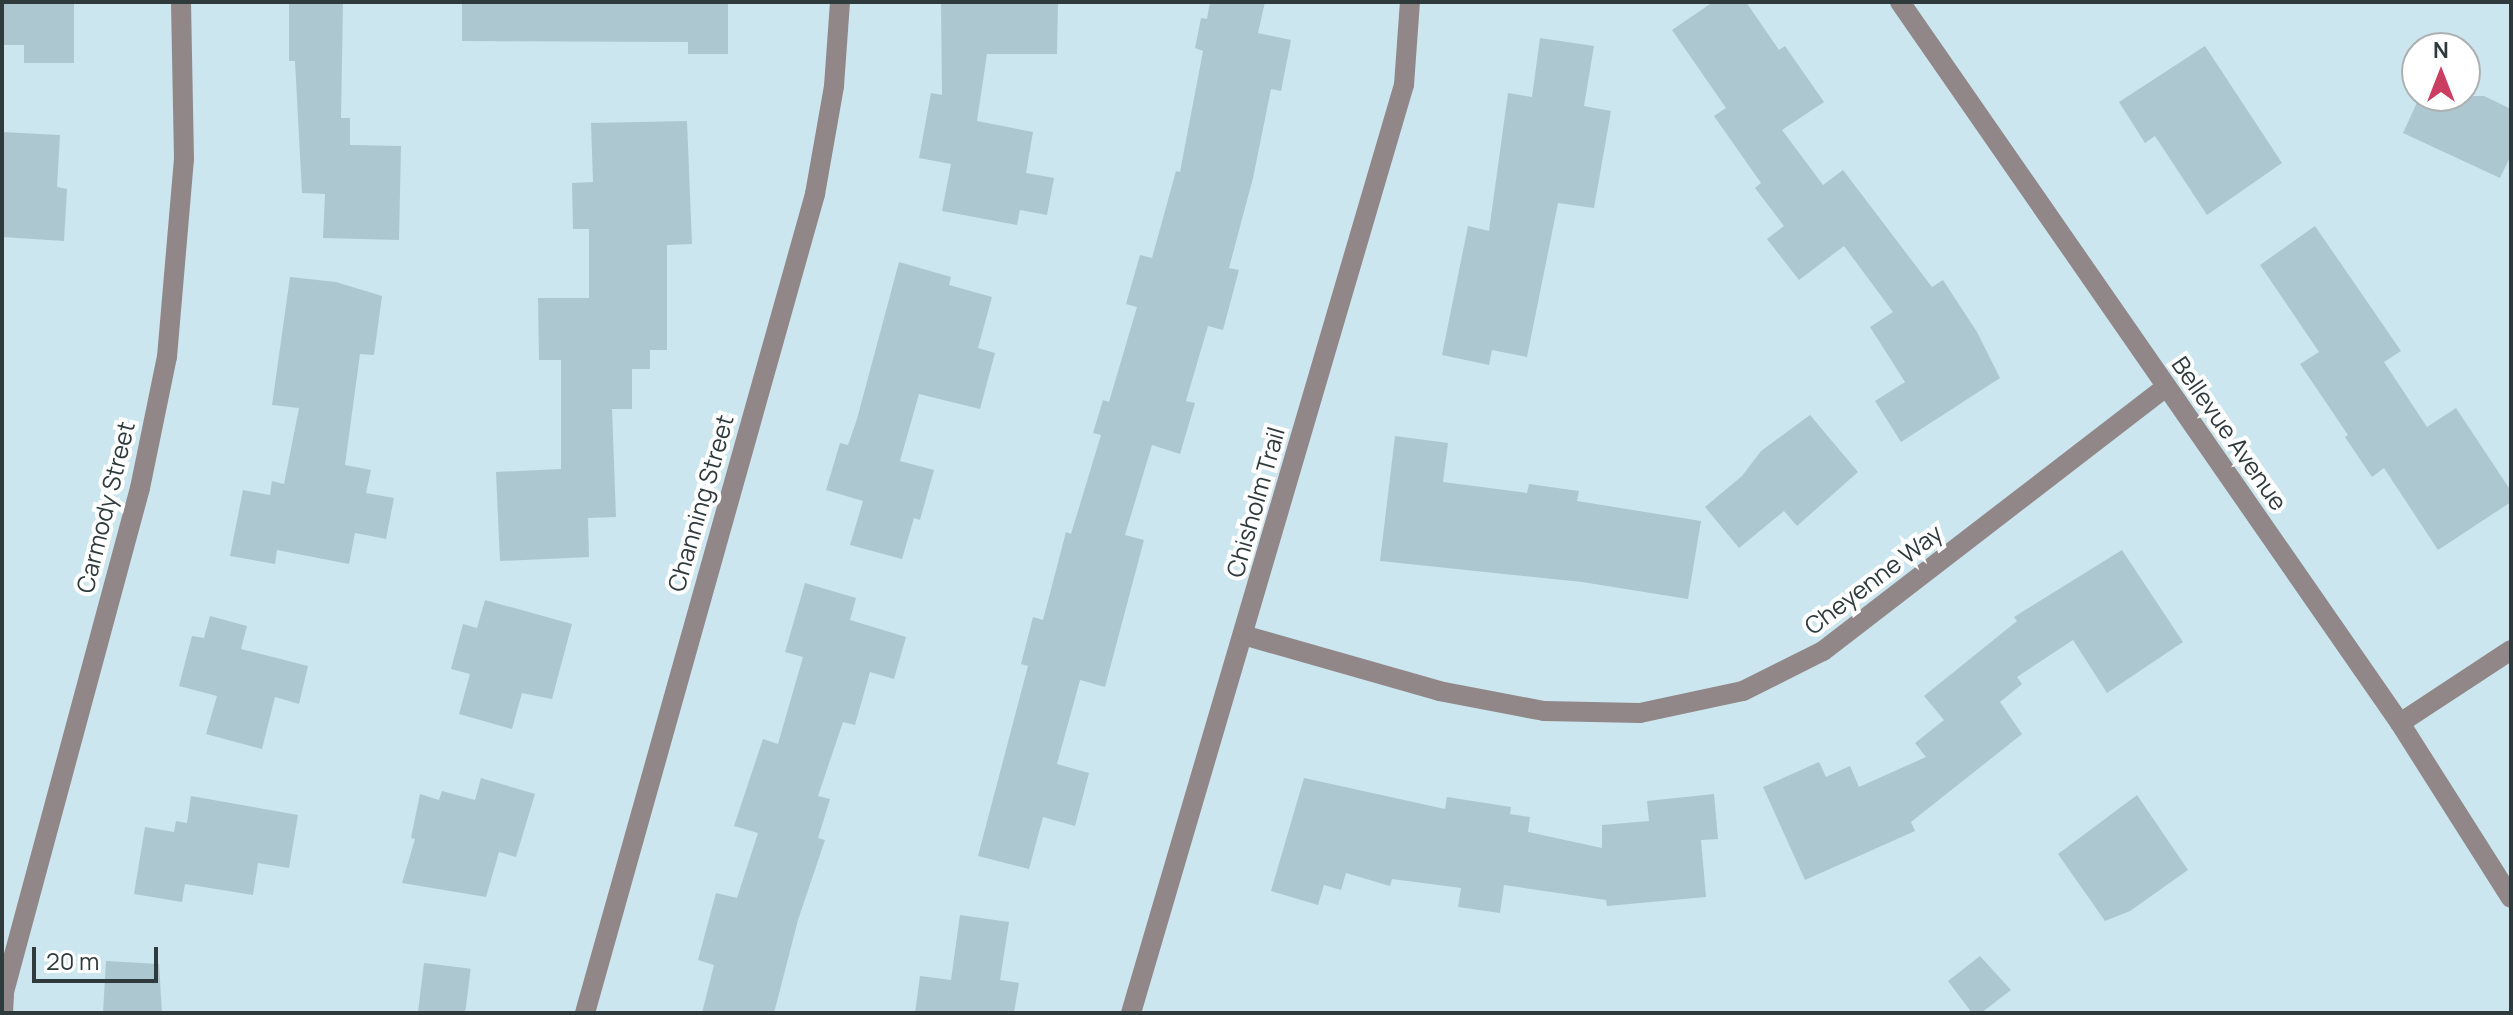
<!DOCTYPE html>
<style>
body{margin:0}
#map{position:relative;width:2513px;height:1015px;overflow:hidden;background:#cbe6ee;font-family:Manrope,sans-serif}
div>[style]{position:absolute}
.building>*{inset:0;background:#adc7d0;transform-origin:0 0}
.minor>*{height:20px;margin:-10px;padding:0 10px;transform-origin:10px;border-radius:10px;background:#928788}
span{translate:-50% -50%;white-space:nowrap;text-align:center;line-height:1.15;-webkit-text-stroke:8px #fff;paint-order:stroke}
.street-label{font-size:24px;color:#2f3a3d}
.frame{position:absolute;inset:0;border:4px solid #2f3a3d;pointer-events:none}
.north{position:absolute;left:2401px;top:32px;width:80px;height:80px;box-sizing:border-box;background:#fff;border:2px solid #acb0b1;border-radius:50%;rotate:0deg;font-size:22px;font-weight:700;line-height:32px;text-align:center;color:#2f3a3d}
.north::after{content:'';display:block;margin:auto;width:28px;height:36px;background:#cc3d62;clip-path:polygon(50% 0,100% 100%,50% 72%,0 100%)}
.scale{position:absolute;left:32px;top:947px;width:126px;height:36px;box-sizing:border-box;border:4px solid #2f3a3d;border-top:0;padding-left:10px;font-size:24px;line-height:28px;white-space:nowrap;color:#2f3a3d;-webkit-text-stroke:6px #fff;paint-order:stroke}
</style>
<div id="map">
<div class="building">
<i style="clip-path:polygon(2px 2px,74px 2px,74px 63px,24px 63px,24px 45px,2px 45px)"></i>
<i style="clip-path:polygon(289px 2px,343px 2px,341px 118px,350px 118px,350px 145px,401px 146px,399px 240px,323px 238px,325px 194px,302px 193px,295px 61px,289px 61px)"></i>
<i style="clip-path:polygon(462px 2px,728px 2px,728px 54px,688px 54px,688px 42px,462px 41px)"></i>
<i style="clip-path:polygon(941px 2px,1058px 2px,1057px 54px,987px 54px,977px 121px,1033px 132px,1026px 173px,1054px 178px,1047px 215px,1020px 210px,1017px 225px,942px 211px,951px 164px,919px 158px,931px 93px,942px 95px)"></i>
<i style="clip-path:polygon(1210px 2px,1265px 2px,1258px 33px,1291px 40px,1281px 91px,1271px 89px,1253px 178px,1229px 268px,1239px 270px,1223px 330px,1208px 326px,1186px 401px,1195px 403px,1180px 454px,1152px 445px,1125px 535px,1144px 540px,1105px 687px,1080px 680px,1057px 764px,1089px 773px,1075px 826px,1043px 817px,1029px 869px,978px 856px,1028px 666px,1021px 664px,1033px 617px,1043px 620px,1066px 532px,1071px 534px,1101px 435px,1093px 433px,1103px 400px,1109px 402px,1137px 307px,1126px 304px,1140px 255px,1152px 258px,1176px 171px,1180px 172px,1203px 51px,1195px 48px,1201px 18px,1207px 19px)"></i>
<i style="clip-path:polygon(1713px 2px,1746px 2px,1779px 50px,1785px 46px,1824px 102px,1782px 130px,1823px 185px,1843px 170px,1932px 287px,1943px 280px,1977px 332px,2000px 378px,1901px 442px,1875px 401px,1905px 382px,1870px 327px,1893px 312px,1844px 246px,1799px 280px,1767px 239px,1784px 226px,1755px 188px,1761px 183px,1714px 116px,1726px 108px,1672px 30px)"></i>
<i style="clip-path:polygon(1540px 38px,1594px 46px,1584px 106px,1611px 111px,1594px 208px,1558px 203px,1527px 357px,1492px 350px,1489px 365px,1442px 355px,1468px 226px,1489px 231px,1508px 93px,1532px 97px)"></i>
<i style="clip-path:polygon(2205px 46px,2282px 163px,2207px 215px,2155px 136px,2145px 143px,2119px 102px)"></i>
<i style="clip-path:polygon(2420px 96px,2484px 96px,2511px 109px,2511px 155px,2500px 178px,2403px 133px)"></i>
<i style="clip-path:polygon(687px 121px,692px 244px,667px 245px,667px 350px,650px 350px,650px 369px,632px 369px,632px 409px,612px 409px,616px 517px,588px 518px,589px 557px,500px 561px,496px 472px,561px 469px,561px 360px,539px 360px,538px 298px,589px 298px,589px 229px,573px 229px,572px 183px,593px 182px,591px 123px)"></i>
<i style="clip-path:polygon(2px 132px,60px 135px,57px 187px,67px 189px,64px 241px,2px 237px)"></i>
<i style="clip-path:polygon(2315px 226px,2401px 351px,2384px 362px,2427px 427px,2456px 408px,2511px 491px,2511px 502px,2438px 550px,2384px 468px,2372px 477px,2345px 437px,2348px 435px,2300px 364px,2319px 352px,2260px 265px)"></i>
<i style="clip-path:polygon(899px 262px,951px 277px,949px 285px,992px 297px,978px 348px,995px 353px,980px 409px,919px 394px,900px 461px,934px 470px,920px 520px,914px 518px,902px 559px,850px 545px,863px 501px,826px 490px,840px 443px,848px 445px,857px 419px)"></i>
<i style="clip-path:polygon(290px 277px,336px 282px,382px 296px,374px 355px,360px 354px,345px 465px,371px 470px,366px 493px,394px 498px,386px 539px,355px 533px,349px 564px,277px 550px,275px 564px,230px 556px,243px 490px,270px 495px,272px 481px,284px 484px,299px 408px,272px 405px)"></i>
<i style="clip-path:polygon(1810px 415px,1858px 472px,1797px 526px,1784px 511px,1739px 548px,1705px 507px,1742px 476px,1761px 451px)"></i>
<i style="clip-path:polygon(1395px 436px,1448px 443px,1443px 482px,1527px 493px,1529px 484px,1579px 491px,1577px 501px,1701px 521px,1688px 599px,1582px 582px,1380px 561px)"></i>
<i style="clip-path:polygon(2122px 550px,2183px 642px,2107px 693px,2073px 640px,2017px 677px,2022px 684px,2000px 702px,2022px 734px,1911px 822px,1915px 831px,1805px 880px,1763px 787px,1819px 762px,1826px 777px,1850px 766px,1859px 787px,1926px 757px,1915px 743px,1944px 720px,1924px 696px,2017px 621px,2014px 617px)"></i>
<i style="clip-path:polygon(805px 583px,856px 598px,850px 620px,906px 637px,894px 679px,870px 672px,855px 725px,843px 722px,818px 796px,830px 799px,818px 838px,825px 840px,798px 920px,774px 1013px,702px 1013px,714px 965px,698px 960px,716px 893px,737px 898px,758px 833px,734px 826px,763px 739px,778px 744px,803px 657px,785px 652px)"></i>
<i style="clip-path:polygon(485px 600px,572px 624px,552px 699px,522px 693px,512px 729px,459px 714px,470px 674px,451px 669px,463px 624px,477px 628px)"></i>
<i style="clip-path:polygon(210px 616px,247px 626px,241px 649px,308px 666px,299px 704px,275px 697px,262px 749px,206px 734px,217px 696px,179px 686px,192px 636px,204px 638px)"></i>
<i style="clip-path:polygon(481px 778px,535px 794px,516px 857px,499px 852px,486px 897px,402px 883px,415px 839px,411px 838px,420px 794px,439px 800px,442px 791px,475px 800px)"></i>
<i style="clip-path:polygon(1304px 778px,1445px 809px,1447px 797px,1511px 807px,1510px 814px,1530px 817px,1528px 832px,1602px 848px,1602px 825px,1649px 821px,1647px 801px,1714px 794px,1718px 839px,1701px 840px,1706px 897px,1607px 906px,1606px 900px,1504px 885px,1500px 913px,1458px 907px,1461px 888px,1392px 879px,1390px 886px,1346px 873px,1341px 890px,1324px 885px,1318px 905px,1271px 891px)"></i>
<i style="clip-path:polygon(2137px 795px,2188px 870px,2130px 911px,2105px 921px,2058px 854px)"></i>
<i style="clip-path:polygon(191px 796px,298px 815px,289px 868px,258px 863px,253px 895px,185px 884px,182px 902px,134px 894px,145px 827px,174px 832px,176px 821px,187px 823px)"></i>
<i style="clip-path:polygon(960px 915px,1009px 922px,1000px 980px,1019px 983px,1014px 1013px,915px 1013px,920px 976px,951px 980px)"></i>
<i style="clip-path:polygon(1980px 956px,2011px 990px,1981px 1013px,1972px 1013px,1948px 981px)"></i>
<i style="clip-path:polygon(106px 961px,159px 964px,162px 1013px,103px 1013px)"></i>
<i style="left:424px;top:963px;width:47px;height:50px;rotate:7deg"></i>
</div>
<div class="minor">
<i style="left:1900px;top:2px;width:877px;rotate:55.26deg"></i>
<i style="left:2400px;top:723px;width:207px;rotate:57.6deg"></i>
<i style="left:1243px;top:635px;width:204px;rotate:15.9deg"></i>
<i style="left:1439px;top:691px;width:107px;rotate:10.8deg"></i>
<i style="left:1544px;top:711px;width:96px;rotate:1.2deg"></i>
<i style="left:1640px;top:713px;width:105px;rotate:-12.1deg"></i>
<i style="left:1743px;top:691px;width:89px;rotate:-26.6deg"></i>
<i style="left:1823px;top:651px;width:433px;rotate:-37.6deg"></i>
<i style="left:2400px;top:723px;width:133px;rotate:-33.3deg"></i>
<i style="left:3px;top:1013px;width:21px;rotate:-87deg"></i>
<i style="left:4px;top:992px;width:522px;rotate:-74.9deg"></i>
<i style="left:140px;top:488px;width:134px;rotate:-78.4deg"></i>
<i style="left:167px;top:357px;width:199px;rotate:-85.1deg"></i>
<i style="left:184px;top:159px;width:157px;rotate:-91.1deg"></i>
<i style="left:585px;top:1013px;width:851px;rotate:-74.31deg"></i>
<i style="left:815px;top:194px;width:110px;rotate:-80deg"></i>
<i style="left:834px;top:86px;width:84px;rotate:-85.9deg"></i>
<i style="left:1131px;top:1013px;width:967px;rotate:-73.61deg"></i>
<i style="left:1404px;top:85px;width:83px;rotate:-85.9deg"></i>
</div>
<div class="street-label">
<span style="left:2230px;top:433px;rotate:55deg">Bellevue Avenue</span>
<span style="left:1255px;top:502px;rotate:-74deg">Chisholm Trail</span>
<span style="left:700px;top:503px;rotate:-74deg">Channing Street</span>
<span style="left:105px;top:507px;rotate:-76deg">Carmody Street</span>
<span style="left:1873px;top:579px;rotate:-37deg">Cheyenne Way</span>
</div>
<div class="frame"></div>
<div class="north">N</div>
<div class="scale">20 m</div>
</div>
